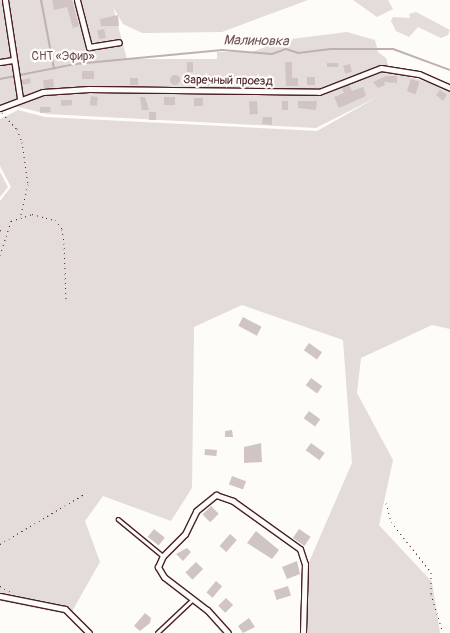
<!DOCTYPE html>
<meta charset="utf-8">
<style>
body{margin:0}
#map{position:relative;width:450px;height:633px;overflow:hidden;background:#fdfcf7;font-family:Pangolin,sans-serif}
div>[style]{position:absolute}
.green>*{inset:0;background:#e3dcda}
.stream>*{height:2px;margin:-1px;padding:0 1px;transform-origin:1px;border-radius:1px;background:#c0b1b1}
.building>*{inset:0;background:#d0c5c4;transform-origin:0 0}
.round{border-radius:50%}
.path>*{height:1px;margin-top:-0.5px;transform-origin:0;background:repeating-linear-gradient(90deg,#4a1f2b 0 1px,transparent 0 5px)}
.roads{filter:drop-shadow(1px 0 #4a1f2b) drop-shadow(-1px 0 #4a1f2b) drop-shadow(0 1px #4a1f2b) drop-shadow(0 -1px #4a1f2b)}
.lane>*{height:2.5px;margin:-1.25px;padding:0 1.25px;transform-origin:1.25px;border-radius:1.25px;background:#fdfcf7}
.street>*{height:5px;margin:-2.5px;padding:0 2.5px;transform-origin:2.5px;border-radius:2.5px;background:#fdfcf7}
span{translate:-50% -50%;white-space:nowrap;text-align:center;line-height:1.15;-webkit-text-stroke:4.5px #fdfcf7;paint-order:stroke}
.park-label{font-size:12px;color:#704e57}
.street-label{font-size:12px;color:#4a1f2b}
.water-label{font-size:14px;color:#73525a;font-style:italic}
</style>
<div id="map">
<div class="green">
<i style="clip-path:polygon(0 0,308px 0,222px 32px,142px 33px,123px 24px,113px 7px,127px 59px,217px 59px,217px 52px,252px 52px,283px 40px,347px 32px,375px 40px,378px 52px,386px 58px,390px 72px,443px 86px,450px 91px,450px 329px,432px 325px,361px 358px,357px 393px,393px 460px,379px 525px,432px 582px,440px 633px,307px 633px,306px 569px,352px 463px,343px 340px,242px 305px,194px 327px,192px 488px,171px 521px,103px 496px,85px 521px,100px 562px,70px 615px,0 601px,0 201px,11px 187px,0 166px,0 119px,18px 110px,45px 117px,317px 131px,379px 96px,316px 128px,47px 114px,15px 106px,0 114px)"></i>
<i style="clip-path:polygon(353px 0,388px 0,393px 9px,377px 17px)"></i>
<i style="clip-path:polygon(416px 12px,450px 30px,448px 35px,441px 38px,418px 27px,409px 37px,396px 31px,391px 21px,393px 17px,410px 18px,409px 14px)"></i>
<i style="clip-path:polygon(0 172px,8px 187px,0 197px)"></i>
</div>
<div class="stream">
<i style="left:41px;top:0;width:70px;rotate:79.3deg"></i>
<i style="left:0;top:79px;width:76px;rotate:-11.3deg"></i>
<i style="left:75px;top:64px;width:148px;rotate:-5.4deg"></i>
<i style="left:222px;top:50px;width:50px;rotate:4.6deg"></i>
<i style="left:272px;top:54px;width:15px;rotate:-20deg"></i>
<i style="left:286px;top:49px;width:13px;rotate:18deg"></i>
<i style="left:298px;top:53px;width:33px;rotate:-7deg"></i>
<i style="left:331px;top:49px;width:62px"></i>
<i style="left:393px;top:49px;width:61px;rotate:20.2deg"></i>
</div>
<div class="building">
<i style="clip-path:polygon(52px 0,72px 0,79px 26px,73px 28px,67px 7px,54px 10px)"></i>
<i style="clip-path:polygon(118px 15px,119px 26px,101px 26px,100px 19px)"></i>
<i style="left:104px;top:29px;width:9px;height:7px;rotate:77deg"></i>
<i style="left:187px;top:62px;width:6px;height:10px"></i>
<i style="clip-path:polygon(285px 62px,292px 62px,292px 78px,298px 78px,298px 86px,286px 86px)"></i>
<i style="left:327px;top:63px;width:11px;height:4px"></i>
<i style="left:350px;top:64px;width:8px;height:7px;rotate:76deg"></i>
<i style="left:82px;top:71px;width:12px;height:8px"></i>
<i style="left:216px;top:75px;width:10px;height:8px;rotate:90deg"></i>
<i class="round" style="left:170px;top:75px;width:10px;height:10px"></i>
<i style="left:267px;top:76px;width:6px;height:11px"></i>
<i style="clip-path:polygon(386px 76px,397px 76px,397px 83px,384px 82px,385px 85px,378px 88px,373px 82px)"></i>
<i style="left:307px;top:77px;width:8px;height:8px"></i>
<i style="clip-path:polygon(30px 78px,31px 83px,22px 85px,22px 80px)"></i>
<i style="left:130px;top:78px;width:8px;height:7px"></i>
<i style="left:256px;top:78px;width:6px;height:10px;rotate:90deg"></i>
<i style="left:53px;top:79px;width:8px;height:10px;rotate:83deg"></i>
<i style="left:224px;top:79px;width:9px;height:7px"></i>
<i style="left:411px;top:79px;width:9px;height:13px;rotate:18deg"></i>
<i style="clip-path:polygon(349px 85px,352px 91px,363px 87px,366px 96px,339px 108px,334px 97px,344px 93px,342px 88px)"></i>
<i style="clip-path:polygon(440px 90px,447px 95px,443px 101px,436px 95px)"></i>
<i style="left:91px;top:96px;width:7px;height:9px;rotate:8deg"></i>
<i style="clip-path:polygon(140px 97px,145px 97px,149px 110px,142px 110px)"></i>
<i style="left:164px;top:97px;width:11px;height:8px"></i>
<i style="left:194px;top:98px;width:9px;height:8px"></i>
<i style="clip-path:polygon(61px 100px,72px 100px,72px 105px,61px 106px)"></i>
<i style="left:257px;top:101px;width:13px;height:8px;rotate:86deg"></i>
<i style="left:282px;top:101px;width:6px;height:9px"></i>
<i style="clip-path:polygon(298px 101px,317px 101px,316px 110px,298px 108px)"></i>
<i style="clip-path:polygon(40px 107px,50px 107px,51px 112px,40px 113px)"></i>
<i style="left:149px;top:112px;width:7px;height:8px"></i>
<i style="clip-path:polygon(263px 117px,272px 117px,272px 125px,262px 124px)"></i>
<i style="left:243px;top:317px;width:21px;height:10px;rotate:28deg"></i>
<i style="left:309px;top:343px;width:16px;height:9px;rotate:35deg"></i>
<i style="left:311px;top:378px;width:14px;height:9px;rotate:36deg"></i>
<i style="left:309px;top:411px;width:14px;height:9px;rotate:36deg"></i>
<i style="clip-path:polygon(232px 430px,233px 437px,225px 437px,225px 431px)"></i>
<i style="clip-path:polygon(261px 443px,262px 462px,244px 463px,244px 447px)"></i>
<i style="left:311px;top:443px;width:17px;height:9px;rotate:36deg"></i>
<i style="left:205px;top:449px;width:12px;height:6px;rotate:5deg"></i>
<i style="left:232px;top:476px;width:15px;height:9px;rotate:20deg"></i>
<i style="left:211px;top:506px;width:11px;height:12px;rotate:45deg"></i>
<i style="left:154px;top:529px;width:14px;height:10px;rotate:39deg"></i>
<i style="left:299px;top:529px;width:14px;height:11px;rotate:34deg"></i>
<i style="clip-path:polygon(256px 531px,279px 550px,272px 559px,247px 543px)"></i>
<i style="left:230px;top:534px;width:9px;height:16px;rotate:41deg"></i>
<i style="clip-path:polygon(187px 548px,191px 552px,183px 561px,176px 554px)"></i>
<i style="clip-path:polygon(297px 561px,300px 574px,287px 579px,282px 567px)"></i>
<i style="left:196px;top:562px;width:10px;height:15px;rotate:45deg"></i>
<i style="left:216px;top:581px;width:8px;height:15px;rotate:40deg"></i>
<i style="left:288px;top:586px;width:10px;height:15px;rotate:73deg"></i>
<i style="left:226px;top:598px;width:10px;height:11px;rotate:45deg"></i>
<i style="clip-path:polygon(145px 613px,151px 618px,150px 623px,140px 631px,134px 626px)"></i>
<i style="clip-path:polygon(249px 618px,255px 627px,243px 633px,238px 626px)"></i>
</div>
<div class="path">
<i style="left:2px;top:113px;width:22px;rotate:47deg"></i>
<i style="left:17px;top:129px;width:14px;rotate:69deg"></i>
<i style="left:22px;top:142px;width:42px;rotate:81.9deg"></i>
<i style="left:28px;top:184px;width:32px;rotate:103deg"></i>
<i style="left:0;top:230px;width:4px;rotate:27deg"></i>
<i style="left:0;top:255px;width:36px;rotate:-72deg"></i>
<i style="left:11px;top:221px;width:22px;rotate:-18deg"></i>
<i style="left:32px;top:214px;width:24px;rotate:15deg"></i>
<i style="left:55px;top:220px;width:11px;rotate:52deg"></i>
<i style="left:62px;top:229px;width:14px;rotate:82deg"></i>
<i style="left:64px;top:243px;width:56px;rotate:88deg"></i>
<i style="left:386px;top:503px;width:20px;rotate:75deg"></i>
<i style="left:391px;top:522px;width:64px;rotate:51.3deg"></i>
<i style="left:431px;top:572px;width:22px;rotate:90deg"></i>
<i style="left:431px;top:594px;width:41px;rotate:72.9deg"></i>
<i style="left:0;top:544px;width:100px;rotate:-30.7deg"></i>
<i style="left:0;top:586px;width:14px;rotate:30deg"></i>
</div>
<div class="roads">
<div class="lane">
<i style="left:118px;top:519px;width:58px;rotate:39.4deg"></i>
<i style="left:157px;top:633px;width:48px;rotate:-43.3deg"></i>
</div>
<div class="street">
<i style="left:5px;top:0;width:99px;rotate:81.3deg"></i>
<i style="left:77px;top:0;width:49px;rotate:75.7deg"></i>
<i style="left:89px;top:47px;width:30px;rotate:-9deg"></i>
<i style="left:0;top:62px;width:13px;rotate:-9deg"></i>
<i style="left:0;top:108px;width:46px;rotate:-20.4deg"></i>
<i style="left:43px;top:92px;width:46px;rotate:-3.7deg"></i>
<i style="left:89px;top:89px;width:230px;rotate:0.7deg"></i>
<i style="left:319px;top:92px;width:66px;rotate:-21.2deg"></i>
<i style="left:381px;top:68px;width:38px;rotate:9deg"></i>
<i style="left:419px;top:74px;width:34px;rotate:24deg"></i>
<i style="left:0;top:596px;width:66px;rotate:11.3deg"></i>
<i style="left:65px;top:609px;width:34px;rotate:45deg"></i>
<i style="left:228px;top:633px;width:31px;rotate:-132deg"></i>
<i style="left:207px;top:610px;width:54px;rotate:-142.5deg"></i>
<i style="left:164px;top:577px;width:12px;rotate:-121deg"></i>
<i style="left:158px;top:567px;width:12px;rotate:-66deg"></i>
<i style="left:163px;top:556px;width:31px;rotate:-45deg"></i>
<i style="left:185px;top:534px;width:25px;rotate:-64deg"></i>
<i style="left:196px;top:511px;width:26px;rotate:-39deg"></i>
<i style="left:216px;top:495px;width:18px;rotate:19deg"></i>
<i style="left:233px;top:501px;width:82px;rotate:35.6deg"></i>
<i style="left:300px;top:549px;width:16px;rotate:72deg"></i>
<i style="left:305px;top:564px;width:69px;rotate:91.7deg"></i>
</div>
</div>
<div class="park-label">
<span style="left:63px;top:57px">СНТ «Эфир»</span>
</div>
<div class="street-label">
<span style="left:228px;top:81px;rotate:1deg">Заречный проезд</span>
</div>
<div class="water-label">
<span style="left:256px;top:41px;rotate:1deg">Малиновка</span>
</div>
</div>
